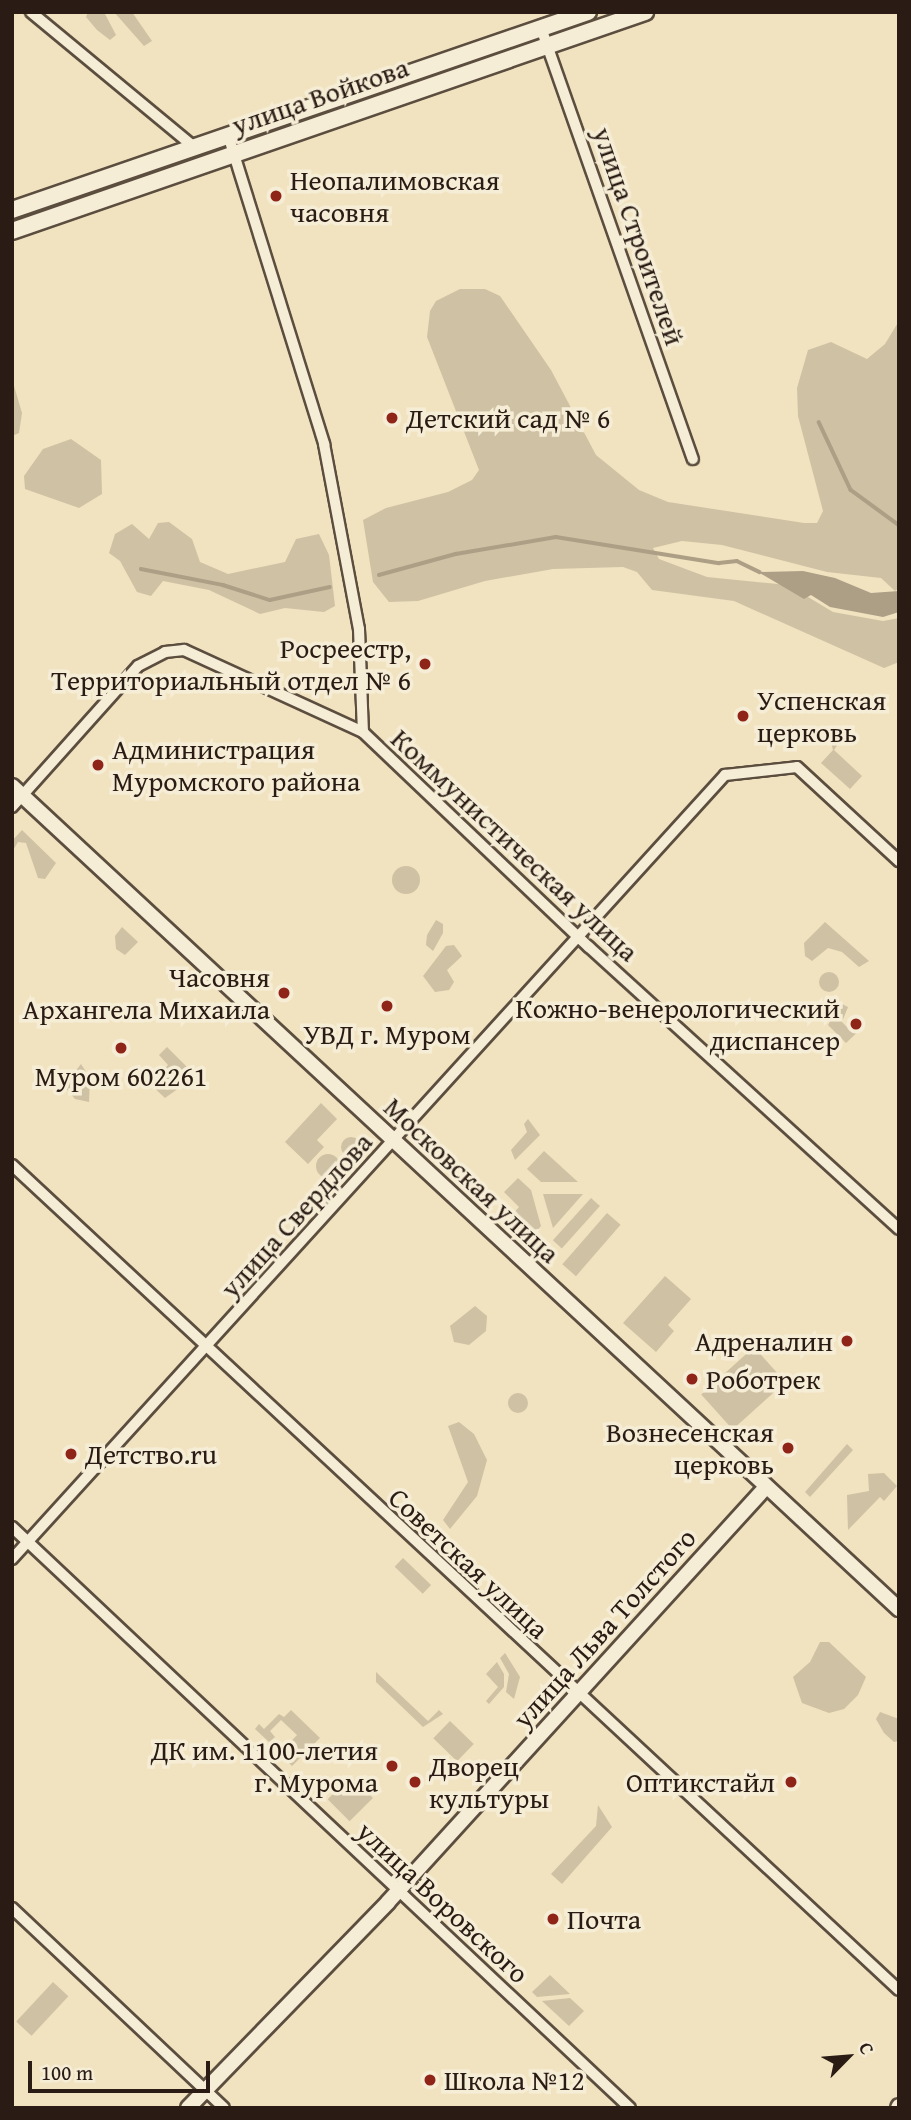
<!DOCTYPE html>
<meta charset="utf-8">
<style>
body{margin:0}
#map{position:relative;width:911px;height:2120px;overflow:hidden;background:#f1e3c0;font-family:"Gentium Book Plus",serif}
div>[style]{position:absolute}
.green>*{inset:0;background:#cfc1a3;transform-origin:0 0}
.round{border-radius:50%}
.water>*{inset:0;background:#ad9f86}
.stream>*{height:3.5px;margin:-1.75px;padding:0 1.75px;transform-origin:1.75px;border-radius:1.75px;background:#ad9f86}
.roads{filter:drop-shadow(2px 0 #5c4e3f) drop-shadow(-2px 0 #5c4e3f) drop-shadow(0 2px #5c4e3f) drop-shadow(0 -2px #5c4e3f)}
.minor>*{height:10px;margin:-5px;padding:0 5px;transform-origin:5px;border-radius:5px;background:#f6edd6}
.tertiary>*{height:14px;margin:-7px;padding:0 7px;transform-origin:7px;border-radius:7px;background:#f6edd6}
.secondary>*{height:16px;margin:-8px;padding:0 8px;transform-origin:8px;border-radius:8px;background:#f6edd6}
.dots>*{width:19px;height:19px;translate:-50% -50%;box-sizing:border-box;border:4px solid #f6edd6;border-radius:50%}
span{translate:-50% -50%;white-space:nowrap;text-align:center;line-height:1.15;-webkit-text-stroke:7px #f6edd6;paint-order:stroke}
.street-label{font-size:28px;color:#2a1c14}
.poi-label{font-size:28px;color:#2a1c14}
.left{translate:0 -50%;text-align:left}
.right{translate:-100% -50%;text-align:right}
.frame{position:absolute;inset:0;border:14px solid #2a1c14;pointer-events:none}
.north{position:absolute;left:813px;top:2022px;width:70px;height:70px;-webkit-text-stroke:5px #f6edd6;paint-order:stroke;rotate:65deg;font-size:19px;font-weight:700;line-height:28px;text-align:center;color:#2a1c14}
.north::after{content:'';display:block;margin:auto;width:24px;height:32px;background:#2a1c14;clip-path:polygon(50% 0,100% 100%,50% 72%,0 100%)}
.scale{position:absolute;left:28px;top:2061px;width:182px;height:32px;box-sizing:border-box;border:4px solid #2a1c14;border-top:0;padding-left:9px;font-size:21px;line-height:24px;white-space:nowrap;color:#2a1c14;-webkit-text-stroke:5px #f6edd6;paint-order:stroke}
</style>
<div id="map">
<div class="green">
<i style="clip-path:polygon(88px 12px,104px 12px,116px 35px,110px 40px,97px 30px,86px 17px)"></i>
<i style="clip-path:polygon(114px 12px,132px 12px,152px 41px,144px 46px)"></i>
<i style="clip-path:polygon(519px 44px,519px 49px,363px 102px,359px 99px)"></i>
<i style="clip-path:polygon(173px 163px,172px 169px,12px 224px,12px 217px)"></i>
<i style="clip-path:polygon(460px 289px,485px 289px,500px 296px,551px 370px,596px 455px,639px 490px,668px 502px,804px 523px,817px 523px,823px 511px,798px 416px,797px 388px,808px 350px,831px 342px,867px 359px,885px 344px,899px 321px,899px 588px,895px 591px,881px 578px,827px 572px,722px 545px,682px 541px,653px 548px,659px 559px,707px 577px,788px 585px,833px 612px,883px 621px,899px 618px,899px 662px,884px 668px,734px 601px,652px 590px,637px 572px,623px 567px,553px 569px,485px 581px,418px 601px,389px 602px,373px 582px,363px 520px,386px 508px,448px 492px,472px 480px,479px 470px,427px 337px,430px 311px,436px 301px)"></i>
<i style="clip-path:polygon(12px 379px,22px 413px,19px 433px,12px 436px)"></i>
<i style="clip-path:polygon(71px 439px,101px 460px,102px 494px,79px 508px,25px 489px,24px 476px,43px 449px)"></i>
<i style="clip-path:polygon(169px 522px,192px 539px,200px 562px,228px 574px,285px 562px,296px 539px,319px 534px,329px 555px,335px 606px,324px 612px,285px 608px,260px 614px,209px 590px,163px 581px,151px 596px,137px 592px,120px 561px,109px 553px,115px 534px,132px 524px,149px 539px,158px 523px)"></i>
<i style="clip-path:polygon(847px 730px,834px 750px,862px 776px,850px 789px,821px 763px,833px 750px,831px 742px)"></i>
<i style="clip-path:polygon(22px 830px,56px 863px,45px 879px,38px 878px,26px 843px,18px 842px,12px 852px,12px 841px)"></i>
<i class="round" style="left:392px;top:866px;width:28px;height:28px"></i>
<i style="clip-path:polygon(436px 920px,443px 924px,443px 933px,433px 951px,426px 945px,427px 935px)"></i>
<i style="clip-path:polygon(825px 922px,869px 961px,859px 967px,842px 952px,828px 948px,812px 961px,805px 956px,804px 943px)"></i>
<i style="clip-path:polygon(122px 927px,138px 942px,125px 955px,116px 949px,115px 936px)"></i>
<i style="clip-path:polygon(454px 945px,462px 956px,447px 970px,454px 982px,449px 990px,435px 992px,423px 976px,446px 946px)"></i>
<i class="round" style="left:819px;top:972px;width:20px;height:20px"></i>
<i style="clip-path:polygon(840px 1003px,848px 1007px,842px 1022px,847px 1027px,865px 1025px,846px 1043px,828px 1025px)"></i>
<i style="clip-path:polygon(167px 1047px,188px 1068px,180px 1077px,186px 1083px,165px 1098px,150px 1084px,168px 1065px,159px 1055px)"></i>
<i style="clip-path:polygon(81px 1064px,90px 1078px,89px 1102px,75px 1099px,64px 1086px)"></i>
<i style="clip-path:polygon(321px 1103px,337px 1119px,317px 1140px,324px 1147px,308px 1164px,285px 1142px)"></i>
<i style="clip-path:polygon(528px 1119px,540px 1135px,515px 1160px,511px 1150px,527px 1132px,524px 1124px)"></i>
<i class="round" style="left:341px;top:1137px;width:20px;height:20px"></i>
<i style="clip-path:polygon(544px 1151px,578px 1182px,541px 1182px,527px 1169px)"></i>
<i class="round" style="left:316px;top:1154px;width:24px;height:24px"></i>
<i style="clip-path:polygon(518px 1178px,531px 1190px,541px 1226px,533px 1236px,511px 1216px,519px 1207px,504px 1192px)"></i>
<i style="clip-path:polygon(543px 1194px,583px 1194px,553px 1228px)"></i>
<i style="left:591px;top:1198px;width:12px;height:57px;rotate:42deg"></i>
<i style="left:607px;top:1213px;width:18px;height:68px;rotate:41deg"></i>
<i style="clip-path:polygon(665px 1276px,691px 1299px,668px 1325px,674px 1331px,656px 1352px,623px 1323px)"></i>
<i style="clip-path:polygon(475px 1306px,487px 1316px,486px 1331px,469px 1345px,454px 1342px,450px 1326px)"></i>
<i style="left:754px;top:1347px;width:47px;height:71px;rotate:48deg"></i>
<i class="round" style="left:508px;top:1393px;width:20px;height:20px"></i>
<i style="clip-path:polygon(459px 1422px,474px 1434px,487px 1460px,477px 1496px,450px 1529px,443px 1520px,468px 1482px,448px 1426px)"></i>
<i style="clip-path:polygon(847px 1444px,853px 1450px,810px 1497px,805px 1492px)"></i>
<i style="clip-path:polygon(884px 1473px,897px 1486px,884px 1501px,880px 1497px,848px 1530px,847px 1495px,869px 1491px,868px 1474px)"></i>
<i style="left:403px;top:1558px;width:39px;height:12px;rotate:44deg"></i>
<i style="clip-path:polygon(820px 1642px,829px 1642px,866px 1677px,858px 1695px,844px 1709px,829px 1713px,802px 1703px,793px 1677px,810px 1662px)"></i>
<i style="clip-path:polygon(505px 1653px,520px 1677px,514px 1699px,506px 1692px,509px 1674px,500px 1658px)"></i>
<i style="clip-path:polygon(497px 1662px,504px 1674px,504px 1687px,489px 1704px,486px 1701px,498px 1687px,486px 1674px)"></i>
<i style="clip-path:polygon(376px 1672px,428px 1721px,439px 1710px,443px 1714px,423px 1727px,376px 1682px)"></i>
<i style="clip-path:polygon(291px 1710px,320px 1738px,292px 1766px,279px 1754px,297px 1735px,281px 1720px,270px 1731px,275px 1737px,269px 1742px,255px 1729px,259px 1724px,264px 1729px,279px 1714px,284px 1717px)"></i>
<i style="clip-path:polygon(880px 1712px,899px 1719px,899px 1741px,894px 1742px,884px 1733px,876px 1719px)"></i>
<i style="left:450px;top:1721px;width:33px;height:24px;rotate:44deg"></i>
<i style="left:351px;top:1776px;width:31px;height:33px;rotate:45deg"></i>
<i style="clip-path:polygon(598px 1805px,612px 1827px,562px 1884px,551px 1874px,596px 1826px)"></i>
<i style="clip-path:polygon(550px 1975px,570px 1994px,537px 1997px,532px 1992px)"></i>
<i style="left:53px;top:1982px;width:21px;height:54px;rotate:43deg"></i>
<i style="clip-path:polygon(570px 1998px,584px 2011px,569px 2026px,542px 2001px)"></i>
</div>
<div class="water">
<i style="clip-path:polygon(803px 571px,835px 578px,871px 593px,899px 591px,899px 612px,883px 617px,830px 607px,811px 595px,804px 599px,758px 572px)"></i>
</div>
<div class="stream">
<i style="left:819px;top:422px;width:75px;rotate:64.8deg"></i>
<i style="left:851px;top:490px;width:59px;rotate:36.1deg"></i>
<i style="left:141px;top:569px;width:84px;rotate:11deg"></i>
<i style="left:223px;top:585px;width:49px;rotate:17.7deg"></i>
<i style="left:270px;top:600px;width:61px;rotate:-12.2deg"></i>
<i style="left:379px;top:575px;width:80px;rotate:-15.3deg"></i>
<i style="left:456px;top:554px;width:101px;rotate:-9.6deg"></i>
<i style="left:556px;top:537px;width:165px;rotate:9.1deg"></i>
<i style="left:719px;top:563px;width:18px;rotate:-6deg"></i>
<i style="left:737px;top:561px;width:25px;rotate:26deg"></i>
</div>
<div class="roads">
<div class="minor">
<i style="left:31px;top:12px;width:212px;rotate:39.6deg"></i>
<i style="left:541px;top:28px;width:457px;rotate:70.6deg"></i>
<i style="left:228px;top:135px;width:324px;rotate:72.7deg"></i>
<i style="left:324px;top:444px;width:188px;rotate:79.3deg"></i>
<i style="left:359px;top:629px;width:103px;rotate:87.8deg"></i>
<i style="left:12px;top:807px;width:189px;rotate:-48.2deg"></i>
<i style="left:138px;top:666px;width:30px;rotate:-27deg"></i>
<i style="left:165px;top:652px;width:19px;rotate:-6deg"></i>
<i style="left:184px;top:650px;width:197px;rotate:24.6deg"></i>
<i style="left:363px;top:732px;width:312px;rotate:43.6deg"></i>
<i style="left:589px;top:947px;width:419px;rotate:42.3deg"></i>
<i style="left:12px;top:1165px;width:1211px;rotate:42.93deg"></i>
<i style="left:12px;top:1527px;width:848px;rotate:43.23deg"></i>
<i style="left:12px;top:1559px;width:1060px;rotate:-47.72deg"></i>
<i style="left:725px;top:775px;width:72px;rotate:-6.3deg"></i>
<i style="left:797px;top:767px;width:139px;rotate:42.7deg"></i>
<i style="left:12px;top:1908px;width:291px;rotate:43.3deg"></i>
</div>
<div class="tertiary">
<i style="left:12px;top:786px;width:1210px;rotate:42.86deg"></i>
<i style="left:188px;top:2108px;width:287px;rotate:-45.8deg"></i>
<i style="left:388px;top:1902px;width:561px;rotate:-47.67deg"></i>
<i style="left:898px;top:2108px;width:2px;rotate:-63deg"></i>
</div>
<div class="secondary">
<i style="left:12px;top:210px;width:609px;rotate:-18.97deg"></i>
<i style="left:12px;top:231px;width:670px;rotate:-19.08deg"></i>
</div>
</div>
<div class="dots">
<i style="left:276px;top:196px;background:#8f2418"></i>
<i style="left:392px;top:418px;background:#8f2418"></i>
<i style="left:425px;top:664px;background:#8f2418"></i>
<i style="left:743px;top:716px;background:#8f2418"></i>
<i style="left:98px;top:765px;background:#8f2418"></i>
<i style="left:284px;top:993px;background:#8f2418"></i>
<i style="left:387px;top:1006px;background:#8f2418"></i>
<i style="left:856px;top:1024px;background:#8f2418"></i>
<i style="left:121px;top:1048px;background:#8f2418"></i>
<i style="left:847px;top:1341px;background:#8f2418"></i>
<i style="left:692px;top:1379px;background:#8f2418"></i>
<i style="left:788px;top:1448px;background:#8f2418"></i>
<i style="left:71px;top:1454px;background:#8f2418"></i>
<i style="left:392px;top:1766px;background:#8f2418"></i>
<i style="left:415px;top:1782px;background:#8f2418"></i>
<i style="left:791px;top:1782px;background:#8f2418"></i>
<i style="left:553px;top:1919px;background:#8f2418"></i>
<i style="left:430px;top:2080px;background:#8f2418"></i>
</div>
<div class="street-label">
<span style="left:320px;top:96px;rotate:-19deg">улица Войкова</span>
<span style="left:639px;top:236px;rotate:71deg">улица Строителей</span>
<span style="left:515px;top:845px;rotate:43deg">Коммунистическая улица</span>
<span style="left:472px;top:1180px;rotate:43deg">Московская улица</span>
<span style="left:296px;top:1215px;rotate:-48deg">улица Свердлова</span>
<span style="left:469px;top:1563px;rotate:43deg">Советская улица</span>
<span style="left:604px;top:1628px;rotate:-48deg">улица Льва Толстого</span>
<span style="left:443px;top:1902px;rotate:43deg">улица Воровского</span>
</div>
<div class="poi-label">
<span class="left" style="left:290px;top:196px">Неопалимовская<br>часовня</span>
<span class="left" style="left:406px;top:418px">Детский сад № 6</span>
<span class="right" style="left:411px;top:664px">Росреестр,<br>Территориальный отдел № 6</span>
<span class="left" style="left:757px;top:716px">Успенская<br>церковь</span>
<span class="left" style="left:112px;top:765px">Администрация<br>Муромского района</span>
<span class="right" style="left:270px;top:993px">Часовня<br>Архангела Михаила</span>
<span class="right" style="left:840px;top:1024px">Кожно-венерологический<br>диспансер</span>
<span style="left:387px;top:1034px">УВД г. Муром</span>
<span style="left:121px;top:1076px">Муром 602261</span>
<span class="right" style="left:833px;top:1341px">Адреналин</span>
<span class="left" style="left:706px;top:1379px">Роботрек</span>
<span class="right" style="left:774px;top:1448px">Вознесенская<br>церковь</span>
<span class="left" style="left:85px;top:1454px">Детство.ru</span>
<span class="right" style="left:378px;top:1766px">ДК им. 1100-летия<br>г. Мурома</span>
<span class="left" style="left:429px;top:1782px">Дворец<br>культуры</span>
<span class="right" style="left:775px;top:1782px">Оптикстайл</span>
<span class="left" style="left:567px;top:1919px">Почта</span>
<span class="left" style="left:444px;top:2080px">Школа №12</span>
</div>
<div class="frame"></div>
<div class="north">С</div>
<div class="scale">100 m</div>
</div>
